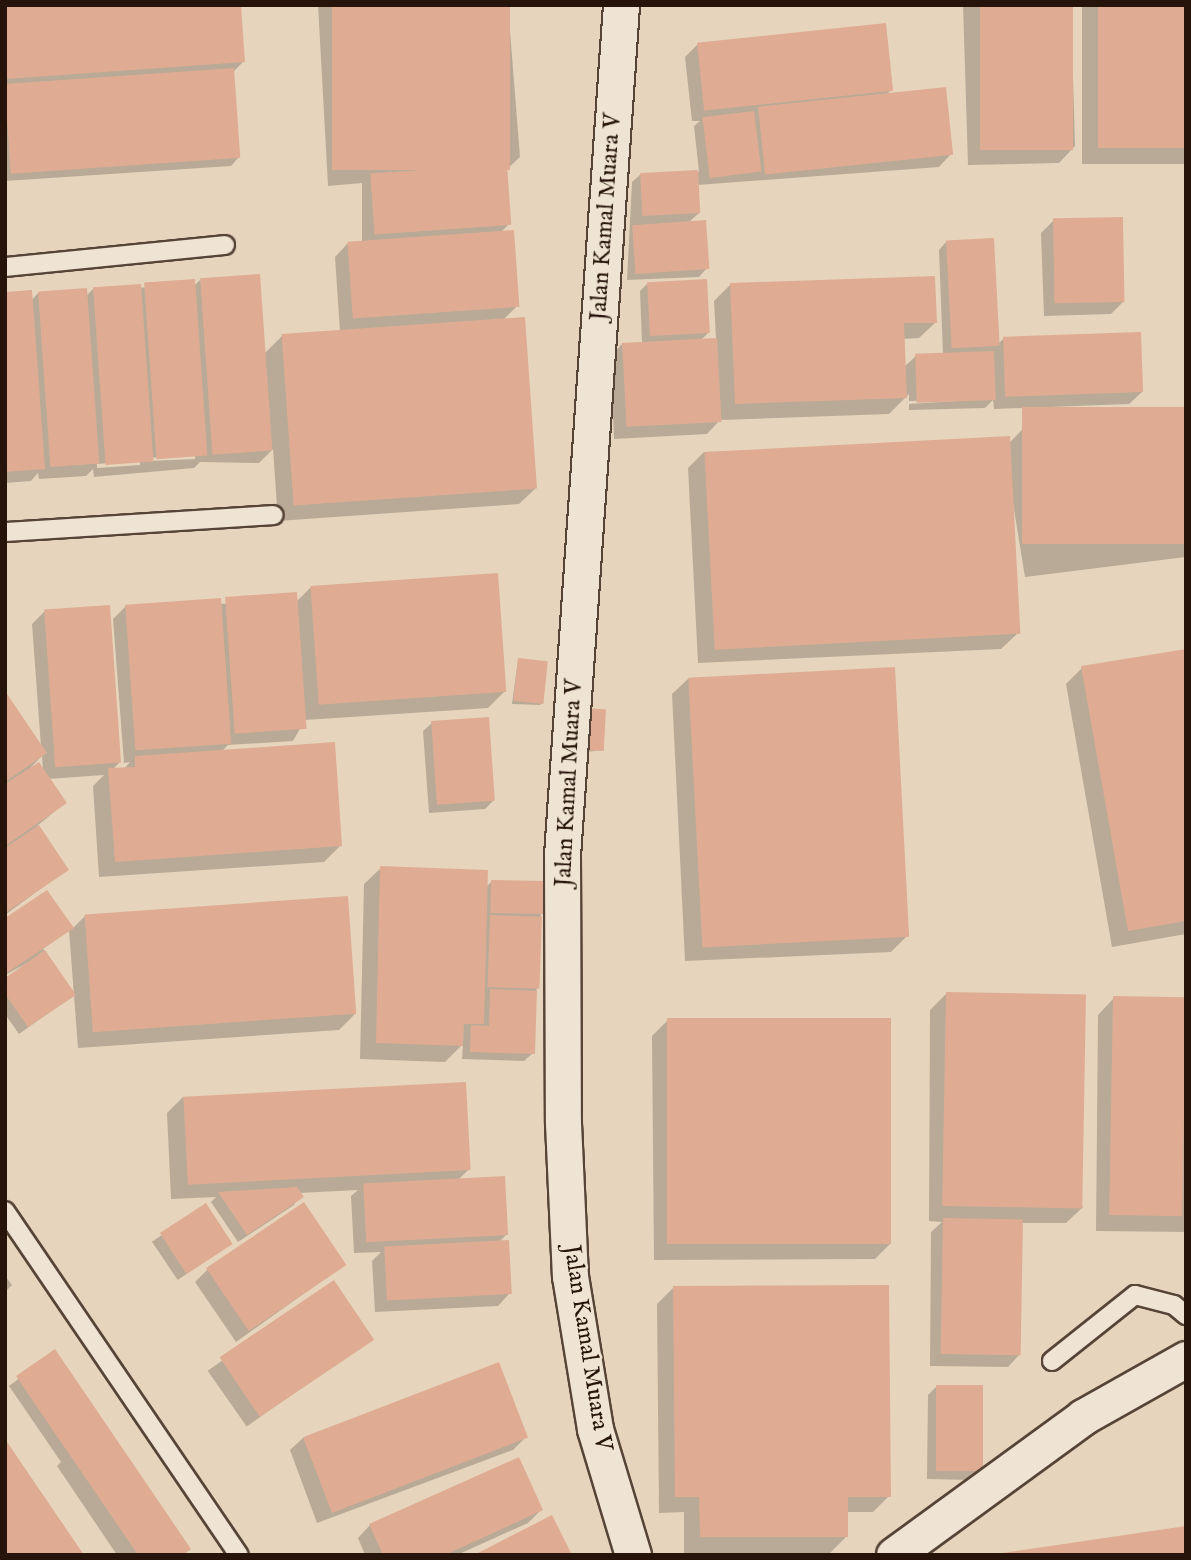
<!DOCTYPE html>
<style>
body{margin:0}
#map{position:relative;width:1191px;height:1560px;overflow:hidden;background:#e6d5bc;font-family:"IM FELL English",serif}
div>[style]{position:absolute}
.shadow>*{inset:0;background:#0003;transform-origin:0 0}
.building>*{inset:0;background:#dfac93;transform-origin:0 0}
.roads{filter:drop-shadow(2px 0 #564437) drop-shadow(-2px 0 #564437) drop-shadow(0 2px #564437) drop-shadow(0 -2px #564437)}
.service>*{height:18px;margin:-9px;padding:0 9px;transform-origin:9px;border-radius:9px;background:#efe4d3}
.minor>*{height:35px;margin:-17.5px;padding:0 17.5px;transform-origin:17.5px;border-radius:17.5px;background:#efe4d3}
span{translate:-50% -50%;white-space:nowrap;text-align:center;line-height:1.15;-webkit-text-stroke:5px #efe4d3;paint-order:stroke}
.street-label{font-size:24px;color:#26140b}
.frame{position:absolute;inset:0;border:7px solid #26140b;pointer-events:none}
</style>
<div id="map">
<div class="shadow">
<i style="clip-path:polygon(5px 5px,243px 62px,233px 72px,239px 157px,231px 166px,5px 181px)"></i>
<i style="clip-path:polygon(evenodd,318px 5px,508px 5px,520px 157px,505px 171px,509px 224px,500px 233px,517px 306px,503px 320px,536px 488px,519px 504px,278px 521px,273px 449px,259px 463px,200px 462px,194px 468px,94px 477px,93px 469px,86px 476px,39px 479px,38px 473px,31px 481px,5px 483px,5px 294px,31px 301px,38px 293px,86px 296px,94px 288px,193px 287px,200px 280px,264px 354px,282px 336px,340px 332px,335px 257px,347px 244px,362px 243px,362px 183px,328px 186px,318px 5px,195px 455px,195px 459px,149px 461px,148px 458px,195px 455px,318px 5px,140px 461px,140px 465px,97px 468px,97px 464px,140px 461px)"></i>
<i style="clip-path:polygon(963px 5px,1071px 5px,1075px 146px,1059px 163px,968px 165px)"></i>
<i style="left:1082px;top:5px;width:104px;height:159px"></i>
<i style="clip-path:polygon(698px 44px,891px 90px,886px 95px,951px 154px,939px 167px,697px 185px,699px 213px,689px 222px,707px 268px,699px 277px,627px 280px,632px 182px,641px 174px,699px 172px,694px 126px,700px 121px,692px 121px,685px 57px)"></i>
<i style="clip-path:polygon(1054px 220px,1124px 301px,1111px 314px,1044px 316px,1041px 233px)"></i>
<i style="clip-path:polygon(947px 241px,997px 345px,1004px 338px,1142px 392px,1129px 404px,994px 409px,993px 400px,985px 408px,909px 410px,909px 404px,987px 399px,909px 401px,909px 394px,889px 414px,720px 420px,707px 434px,614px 439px,611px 356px,623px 343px,642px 343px,640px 291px,648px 283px,708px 333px,701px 340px,716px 339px,714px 301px,731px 284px,936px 322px,919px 338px,903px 339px,904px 367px,916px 356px,943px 355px,939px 250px)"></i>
<i style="clip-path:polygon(1186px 409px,1186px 557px,1025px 577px,1011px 491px,1018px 633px,1001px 649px,698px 663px,688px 468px,704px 452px,1008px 444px,1024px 428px)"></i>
<i style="clip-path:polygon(evenodd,311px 587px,504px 692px,488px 708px,305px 720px,293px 741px,228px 745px,222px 751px,341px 845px,324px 862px,99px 877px,93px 786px,104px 775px,48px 779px,65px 803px,37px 826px,66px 870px,5px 915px,5px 694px,41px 747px,32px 624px,45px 611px,120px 762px,112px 770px,124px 769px,130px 762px,124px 763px,113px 619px,126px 606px,296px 602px,311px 587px,42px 756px,43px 771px,32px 768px,31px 767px,42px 756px)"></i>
<i style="clip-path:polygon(1186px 650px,1186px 934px,1112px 947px,1066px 684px,1082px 668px)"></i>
<i style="clip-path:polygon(518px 660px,544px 702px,540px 705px,512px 704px)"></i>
<i style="clip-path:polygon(689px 678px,907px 936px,891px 952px,685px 961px,672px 694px)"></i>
<i style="clip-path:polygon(604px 711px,602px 750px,579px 753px)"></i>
<i style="clip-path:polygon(432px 723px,494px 800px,485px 809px,429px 813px,423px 731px)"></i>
<i style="clip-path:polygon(381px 868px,486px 887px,492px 881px,541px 914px,533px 1053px,524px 1061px,462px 1059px,463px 1044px,445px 1062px,360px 1059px,364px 884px)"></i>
<i style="clip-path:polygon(86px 915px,355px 1014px,339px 1030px,78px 1048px,69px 930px,43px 949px,74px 995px,19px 1034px,5px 1014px,5px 980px,40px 956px,5px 975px,5px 920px,72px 929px)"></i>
<i style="clip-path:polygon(947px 993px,1083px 1207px,1066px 1223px,1021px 1223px,1020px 1354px,1008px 1367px,930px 1366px,931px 1232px,942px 1222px,929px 1221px,930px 1010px)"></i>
<i style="clip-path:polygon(1114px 998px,1186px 999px,1186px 1232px,1096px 1231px,1098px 1015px)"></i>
<i style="clip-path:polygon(668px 1020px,891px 1243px,875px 1259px,654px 1260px,652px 1036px)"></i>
<i style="clip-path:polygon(183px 1097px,469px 1169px,458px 1180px,507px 1234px,498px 1243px,510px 1293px,498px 1306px,375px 1312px,372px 1261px,381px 1252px,354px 1253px,351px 1196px,358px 1190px,299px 1193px,294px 1205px,238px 1242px,211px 1202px,216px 1197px,171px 1199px,167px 1113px)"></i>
<i style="left:205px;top:1206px;width:46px;height:64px;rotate:56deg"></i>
<i style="clip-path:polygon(344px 1265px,236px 1342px,195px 1282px,208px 1269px)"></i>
<i style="clip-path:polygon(5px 1276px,12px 1285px,5px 1292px)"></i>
<i style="left:333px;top:1283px;width:68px;height:153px;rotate:55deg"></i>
<i style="clip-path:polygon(673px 1288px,889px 1496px,873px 1512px,846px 1512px,847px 1536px,830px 1553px,684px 1553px,684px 1512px,659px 1513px,657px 1304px)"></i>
<i style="clip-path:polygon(54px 1352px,182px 1555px,117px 1555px,57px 1466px,61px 1462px,9px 1386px)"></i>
<i style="clip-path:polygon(498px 1364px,526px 1437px,513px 1450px,317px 1523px,290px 1450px,303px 1438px)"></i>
<i style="clip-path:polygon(936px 1387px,980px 1471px,972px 1480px,927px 1479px,928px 1395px)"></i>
<i style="clip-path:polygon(541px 1510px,528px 1523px,457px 1555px,365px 1555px,358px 1538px,370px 1525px)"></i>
</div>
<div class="building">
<i style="clip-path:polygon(5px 5px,241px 5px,245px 62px,5px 79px)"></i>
<i style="left:332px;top:5px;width:178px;height:165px"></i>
<i style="left:980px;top:5px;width:93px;height:145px"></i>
<i style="left:1098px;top:5px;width:88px;height:143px"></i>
<i style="left:886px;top:23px;width:68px;height:190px;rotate:84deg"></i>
<i style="left:234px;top:68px;width:90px;height:230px;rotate:86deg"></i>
<i style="left:946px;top:87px;width:68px;height:189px;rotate:84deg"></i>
<i style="left:754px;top:111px;width:61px;height:52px;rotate:83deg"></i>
<i style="left:507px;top:164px;width:61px;height:137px;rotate:86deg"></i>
<i style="left:698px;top:170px;width:43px;height:58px;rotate:87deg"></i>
<i style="left:1123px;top:217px;width:85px;height:70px;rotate:89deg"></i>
<i style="left:706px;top:220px;width:49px;height:74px;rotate:86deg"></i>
<i style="left:514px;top:230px;width:77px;height:167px;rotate:86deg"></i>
<i style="left:994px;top:238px;width:108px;height:48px;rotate:87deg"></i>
<i style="left:260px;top:274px;width:177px;height:60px;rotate:86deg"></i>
<i style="clip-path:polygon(935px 276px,937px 323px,904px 323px,907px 398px,735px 404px,730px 283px)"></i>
<i style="left:195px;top:279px;width:177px;height:51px;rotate:86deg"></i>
<i style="left:707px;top:279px;width:54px;height:60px;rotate:87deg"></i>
<i style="left:141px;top:284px;width:178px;height:48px;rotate:86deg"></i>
<i style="left:87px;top:288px;width:176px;height:49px;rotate:86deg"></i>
<i style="clip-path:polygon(32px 290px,45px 469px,5px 472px,5px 292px)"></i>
<i style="left:525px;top:317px;width:172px;height:244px;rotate:86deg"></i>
<i style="left:1141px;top:332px;width:60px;height:138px;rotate:88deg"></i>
<i style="left:717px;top:338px;width:84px;height:95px;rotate:87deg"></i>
<i style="left:994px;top:351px;width:49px;height:79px;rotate:88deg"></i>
<i style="left:1186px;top:407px;width:137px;height:164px;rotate:90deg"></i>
<i style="left:1010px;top:436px;width:198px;height:306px;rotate:87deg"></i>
<i style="left:498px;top:573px;width:119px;height:188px;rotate:86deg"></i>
<i style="left:297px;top:592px;width:137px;height:72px;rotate:86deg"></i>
<i style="left:221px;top:598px;width:146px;height:96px;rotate:86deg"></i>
<i style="left:110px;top:605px;width:158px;height:66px;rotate:86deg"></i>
<i style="clip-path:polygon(1186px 649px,1186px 921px,1128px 931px,1081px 666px)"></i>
<i style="left:518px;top:658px;width:30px;height:43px;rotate:6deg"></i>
<i style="left:895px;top:667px;width:270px;height:207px;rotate:87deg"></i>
<i style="clip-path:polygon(5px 691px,47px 753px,5px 782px)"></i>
<i style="left:584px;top:708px;width:22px;height:42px;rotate:3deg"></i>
<i style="left:489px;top:717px;width:84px;height:58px;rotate:86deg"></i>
<i style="clip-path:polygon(335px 742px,342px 846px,115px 862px,108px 768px,135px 767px,135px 756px)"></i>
<i style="clip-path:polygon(39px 762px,67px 803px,5px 846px,5px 784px)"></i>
<i style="clip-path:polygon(39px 825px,69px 870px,5px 913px,5px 848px)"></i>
<i style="clip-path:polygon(380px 866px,488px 870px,484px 1024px,464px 1024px,463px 1046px,376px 1043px)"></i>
<i style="left:491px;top:880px;width:53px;height:33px;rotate:1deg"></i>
<i style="clip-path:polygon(47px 890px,74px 928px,5px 974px,5px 918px)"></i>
<i style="left:348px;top:896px;width:118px;height:264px;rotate:86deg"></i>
<i style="left:490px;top:915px;width:52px;height:72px;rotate:2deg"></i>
<i style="clip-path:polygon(45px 950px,76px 995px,28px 1027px,5px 994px,5px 978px)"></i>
<i style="clip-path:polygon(490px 989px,537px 991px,535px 1054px,470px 1052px,471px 1025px,489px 1026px)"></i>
<i style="left:946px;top:992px;width:140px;height:214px;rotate:1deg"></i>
<i style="left:1113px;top:996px;width:73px;height:219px;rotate:1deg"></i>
<i style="left:667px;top:1018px;width:224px;height:226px"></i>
<i style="left:466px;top:1082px;width:88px;height:283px;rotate:87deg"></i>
<i style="left:505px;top:1176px;width:59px;height:142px;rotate:87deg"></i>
<i style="clip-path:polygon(297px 1187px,304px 1197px,247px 1235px,218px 1192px)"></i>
<i style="left:304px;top:1202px;width:76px;height:118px;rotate:56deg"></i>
<i style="left:206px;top:1203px;width:49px;height:55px;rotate:57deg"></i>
<i style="left:943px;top:1218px;width:80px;height:136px;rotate:1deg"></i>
<i style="left:509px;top:1240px;width:54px;height:125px;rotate:87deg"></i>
<i style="left:334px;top:1280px;width:72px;height:138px;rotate:56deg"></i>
<i style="clip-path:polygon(889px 1285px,891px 1497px,848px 1497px,848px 1537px,700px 1537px,699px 1497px,675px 1497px,673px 1286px)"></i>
<i style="clip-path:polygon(55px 1349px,191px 1549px,183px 1555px,138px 1555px,16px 1376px)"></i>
<i style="left:499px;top:1362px;width:81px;height:210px;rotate:69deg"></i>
<i style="left:936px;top:1385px;width:47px;height:86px"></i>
<i style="clip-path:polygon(5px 1439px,37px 1486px,84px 1555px,5px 1555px)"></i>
<i style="clip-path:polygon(519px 1457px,543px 1510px,445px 1555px,383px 1555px,369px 1524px)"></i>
<i style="clip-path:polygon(552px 1515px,572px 1555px,474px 1555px)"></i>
<i style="clip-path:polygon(1186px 1526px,1186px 1555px,1002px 1555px,1002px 1553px)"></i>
</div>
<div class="roads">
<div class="service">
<i style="left:5px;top:267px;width:221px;rotate:-5.7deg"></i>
<i style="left:5px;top:532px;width:269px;rotate:-3.6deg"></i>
<i style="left:5px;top:1211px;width:416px;rotate:55.8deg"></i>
<i style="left:1052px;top:1361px;width:106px;rotate:-38.5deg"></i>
<i style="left:1135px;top:1295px;width:40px;rotate:14.4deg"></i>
<i style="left:1174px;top:1305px;width:16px;rotate:40deg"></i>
</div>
<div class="minor">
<i style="left:621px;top:5px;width:853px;rotate:93.97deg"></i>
<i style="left:562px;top:856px;width:267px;rotate:89.8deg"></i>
<i style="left:563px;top:1123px;width:153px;rotate:87.4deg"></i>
<i style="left:570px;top:1276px;width:155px;rotate:80.7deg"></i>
<i style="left:595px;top:1429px;width:132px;rotate:73.2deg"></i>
<i style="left:894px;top:1555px;width:234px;rotate:-36.1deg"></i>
<i style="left:1083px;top:1417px;width:118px;rotate:-29.4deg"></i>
</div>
</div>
<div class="street-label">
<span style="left:606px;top:217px;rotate:-86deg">Jalan Kamal Muara V</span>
<span style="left:569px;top:783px;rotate:-87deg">Jalan Kamal Muara V</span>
<span style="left:587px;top:1348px;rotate:81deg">Jalan Kamal Muara V</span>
</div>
<div class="frame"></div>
</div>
